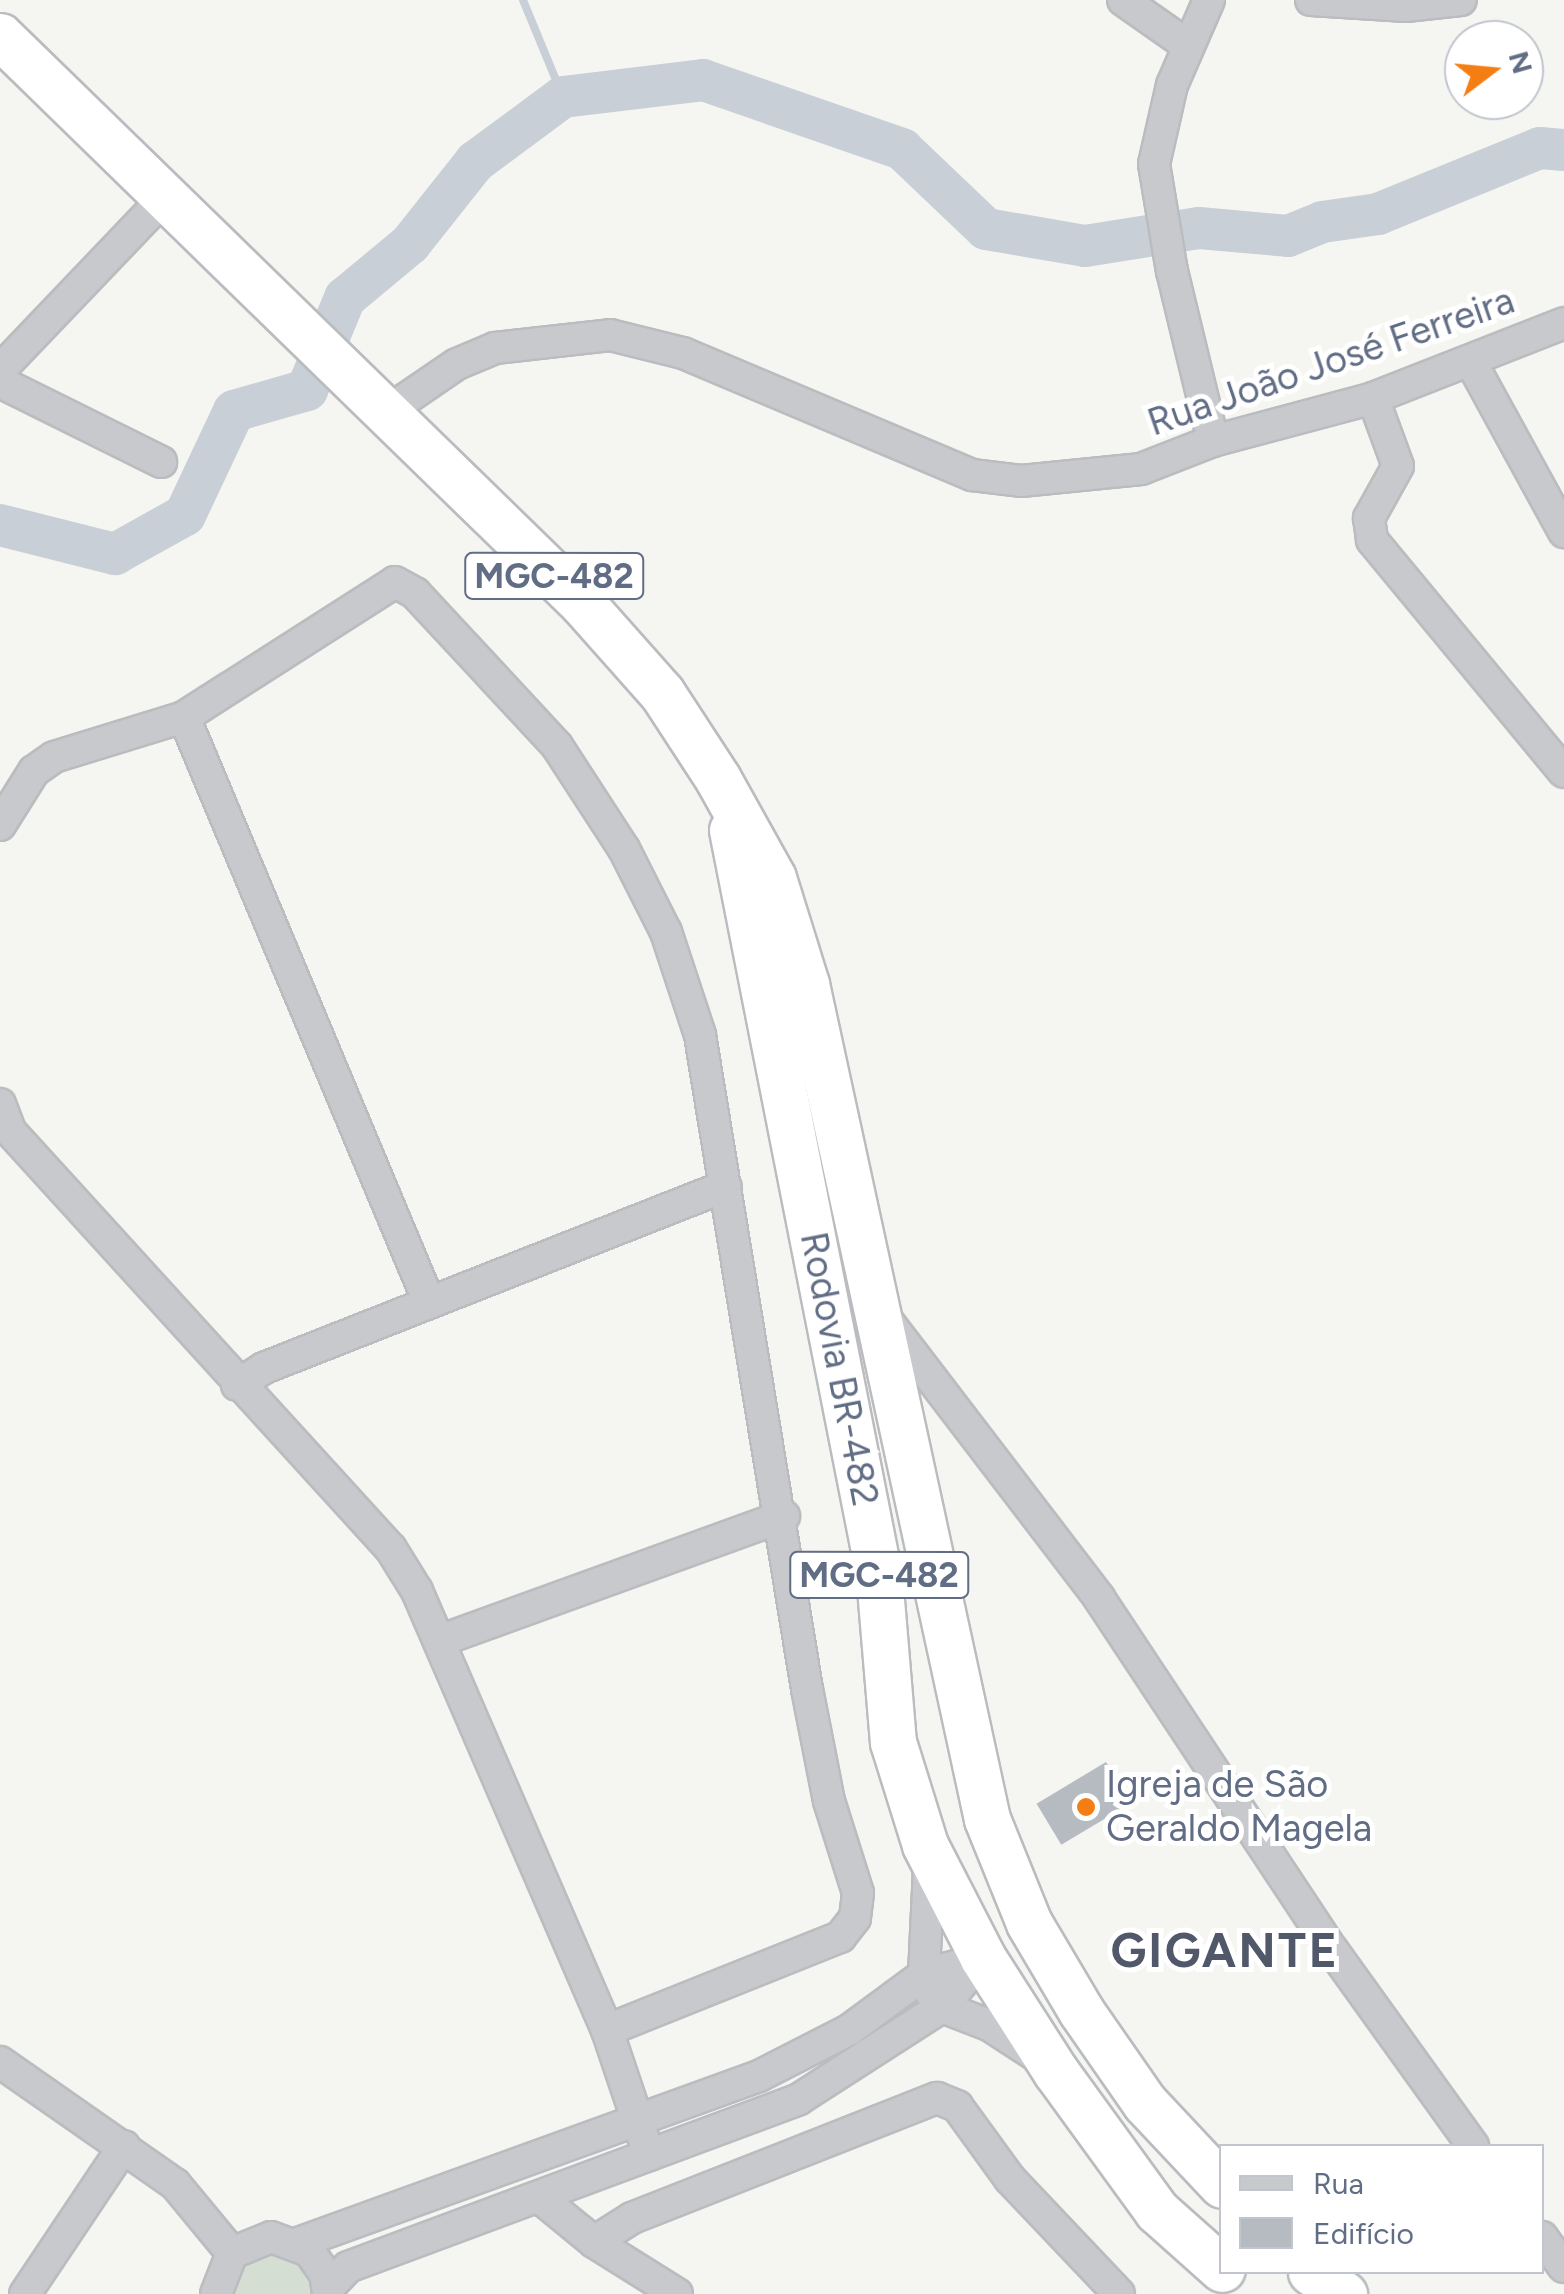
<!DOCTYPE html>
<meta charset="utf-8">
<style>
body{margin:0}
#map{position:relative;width:1564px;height:2294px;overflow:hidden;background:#f5f6f1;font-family:Figtree,sans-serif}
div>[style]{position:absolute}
.green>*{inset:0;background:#d4ded2}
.stream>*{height:8px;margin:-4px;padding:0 4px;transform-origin:4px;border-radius:4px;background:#c9cfd6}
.river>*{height:42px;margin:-21px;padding:0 21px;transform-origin:21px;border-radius:21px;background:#c9cfd6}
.building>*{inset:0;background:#b6bbc1;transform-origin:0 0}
.roads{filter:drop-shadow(2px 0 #babcbf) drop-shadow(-2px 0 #babcbf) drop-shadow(0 2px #babcbf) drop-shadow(0 -2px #babcbf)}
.minor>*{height:30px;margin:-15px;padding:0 15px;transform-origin:15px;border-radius:15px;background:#c7c9cd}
.highway>*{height:45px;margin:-22.5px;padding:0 22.5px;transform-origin:22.5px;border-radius:22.5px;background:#fff}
.dots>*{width:28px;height:28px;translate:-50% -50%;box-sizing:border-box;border:5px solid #fff;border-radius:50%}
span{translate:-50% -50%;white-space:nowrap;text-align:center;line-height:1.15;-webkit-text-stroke:10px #fff;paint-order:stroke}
.shield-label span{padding:2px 8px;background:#fff;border:2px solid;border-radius:8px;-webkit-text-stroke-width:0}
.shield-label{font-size:35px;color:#616d85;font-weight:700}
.street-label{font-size:38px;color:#616d85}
.poi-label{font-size:38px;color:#616d85}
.left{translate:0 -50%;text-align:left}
.district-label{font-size:48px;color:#50586a;font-weight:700;letter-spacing:2.5px}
.legend{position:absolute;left:1219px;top:2144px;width:325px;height:130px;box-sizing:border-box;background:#fff;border:2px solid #c0c5ce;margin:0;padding:12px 18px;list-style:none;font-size:30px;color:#616d85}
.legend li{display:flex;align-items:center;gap:20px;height:50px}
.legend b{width:50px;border:2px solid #c0c5ce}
.north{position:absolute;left:1444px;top:20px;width:100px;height:100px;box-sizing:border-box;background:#fff;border:2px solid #c0c5ce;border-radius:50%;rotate:74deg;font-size:28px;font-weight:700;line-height:40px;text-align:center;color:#616d85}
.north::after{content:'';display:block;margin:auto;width:35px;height:45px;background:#f47e13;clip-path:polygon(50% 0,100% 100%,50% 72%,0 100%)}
</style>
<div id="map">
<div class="green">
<i style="clip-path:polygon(271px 2251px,300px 2261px,314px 2294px,230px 2294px,242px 2263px)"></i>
</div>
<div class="stream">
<i style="left:523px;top:0;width:105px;rotate:67.6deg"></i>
</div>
<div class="river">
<i style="left:0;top:525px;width:119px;rotate:14.2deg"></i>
<i style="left:115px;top:554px;width:80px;rotate:-29.1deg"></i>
<i style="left:185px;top:515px;width:115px;rotate:-64.8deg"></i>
<i style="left:234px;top:411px;width:76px;rotate:-16deg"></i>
<i style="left:307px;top:390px;width:100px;rotate:-67.6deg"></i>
<i style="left:345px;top:298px;width:85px;rotate:-39.7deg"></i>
<i style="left:410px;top:244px;width:105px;rotate:-51.6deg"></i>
<i style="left:475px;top:162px;width:109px;rotate:-36.5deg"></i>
<i style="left:563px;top:97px;width:141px;rotate:-6.9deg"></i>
<i style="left:703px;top:80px;width:211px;rotate:19.1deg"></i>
<i style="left:902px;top:149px;width:116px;rotate:43.6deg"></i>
<i style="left:986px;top:229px;width:100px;rotate:9.7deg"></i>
<i style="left:1085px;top:246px;width:115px;rotate:-9deg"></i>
<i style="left:1199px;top:228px;width:89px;rotate:5.1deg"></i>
<i style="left:1288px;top:236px;width:37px;rotate:-22deg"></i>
<i style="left:1322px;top:222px;width:57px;rotate:-8.1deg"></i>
<i style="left:1378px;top:214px;width:175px;rotate:-22.2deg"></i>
<i style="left:1540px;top:148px;width:24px;rotate:5deg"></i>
</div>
<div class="building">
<i style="left:1106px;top:1762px;width:48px;height:81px;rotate:59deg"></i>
</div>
<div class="roads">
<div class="minor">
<i style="left:1123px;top:0;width:78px;rotate:35.1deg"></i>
<i style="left:1209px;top:0;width:93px;rotate:113.5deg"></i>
<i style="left:1172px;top:85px;width:81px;rotate:102.8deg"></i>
<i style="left:1154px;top:164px;width:109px;rotate:80.5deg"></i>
<i style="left:1172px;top:271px;width:175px;rotate:76.4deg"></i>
<i style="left:1311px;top:0;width:95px;rotate:3.6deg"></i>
<i style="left:1406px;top:6px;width:55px;rotate:-6.2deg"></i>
<i style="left:1471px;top:362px;width:194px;rotate:61.3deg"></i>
<i style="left:0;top:370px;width:240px;rotate:-46.3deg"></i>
<i style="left:0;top:382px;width:180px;rotate:26.4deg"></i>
<i style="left:1373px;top:398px;width:72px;rotate:69.8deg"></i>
<i style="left:1398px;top:466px;width:60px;rotate:119.1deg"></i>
<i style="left:1369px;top:518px;width:22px;rotate:82deg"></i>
<i style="left:1372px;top:540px;width:301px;rotate:50.4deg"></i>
<i style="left:388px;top:411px;width:83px;rotate:-34.3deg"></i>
<i style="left:457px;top:364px;width:41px;rotate:-22.8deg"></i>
<i style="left:495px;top:348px;width:116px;rotate:-6.4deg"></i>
<i style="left:610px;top:335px;width:75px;rotate:13.9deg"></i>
<i style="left:683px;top:353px;width:314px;rotate:22.9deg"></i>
<i style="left:972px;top:475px;width:49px;rotate:7deg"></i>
<i style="left:1021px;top:481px;width:121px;rotate:-5.7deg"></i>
<i style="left:1141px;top:469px;width:77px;rotate:-21.3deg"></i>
<i style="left:1213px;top:441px;width:166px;rotate:-15deg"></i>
<i style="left:1373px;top:398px;width:205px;rotate:-21.4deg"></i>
<i style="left:184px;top:717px;width:634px;rotate:67.28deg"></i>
<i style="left:0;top:825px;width:64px;rotate:-57.8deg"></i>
<i style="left:34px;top:771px;width:24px;rotate:-35deg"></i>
<i style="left:54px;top:757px;width:136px;rotate:-17.1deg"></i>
<i style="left:184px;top:717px;width:250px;rotate:-32.6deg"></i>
<i style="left:395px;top:582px;width:23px;rotate:29deg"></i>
<i style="left:415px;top:593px;width:209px;rotate:47.1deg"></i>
<i style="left:557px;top:746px;width:123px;rotate:57deg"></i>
<i style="left:624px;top:849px;width:93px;rotate:63.2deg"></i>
<i style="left:666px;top:932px;width:108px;rotate:71.7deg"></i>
<i style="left:700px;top:1035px;width:663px;rotate:80.71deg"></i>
<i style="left:807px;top:1689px;width:114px;rotate:78.9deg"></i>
<i style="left:829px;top:1801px;width:96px;rotate:72.5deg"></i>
<i style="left:858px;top:1893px;width:25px;rotate:97deg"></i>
<i style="left:855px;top:1918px;width:24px;rotate:128deg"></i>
<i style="left:840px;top:1937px;width:251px;rotate:158.2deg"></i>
<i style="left:0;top:1104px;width:30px;rotate:69deg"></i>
<i style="left:11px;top:1132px;width:564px;rotate:47.66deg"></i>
<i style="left:391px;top:1549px;width:49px;rotate:58.2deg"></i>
<i style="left:417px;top:1591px;width:478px;rotate:66.6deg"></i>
<i style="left:607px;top:2030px;width:132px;rotate:71.4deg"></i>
<i style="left:886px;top:1319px;width:351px;rotate:52.6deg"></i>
<i style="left:1099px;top:1598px;width:424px;rotate:56.5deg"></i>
<i style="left:1333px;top:1951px;width:240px;rotate:54.3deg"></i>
<i style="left:237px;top:1385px;width:32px;rotate:-32deg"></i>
<i style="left:264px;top:1368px;width:496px;rotate:-21.5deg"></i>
<i style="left:439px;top:1641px;width:367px;rotate:-19.9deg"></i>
<i style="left:929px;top:1868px;width:107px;rotate:92.7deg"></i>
<i style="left:924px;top:1975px;width:19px;rotate:69deg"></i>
<i style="left:931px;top:1993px;width:18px;rotate:52deg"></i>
<i style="left:942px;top:2007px;width:50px;rotate:21deg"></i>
<i style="left:989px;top:2025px;width:59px;rotate:33.1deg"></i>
<i style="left:0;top:2062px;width:213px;rotate:34.9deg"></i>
<i style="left:175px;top:2184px;width:89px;rotate:50.4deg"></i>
<i style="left:539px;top:2197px;width:71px;rotate:39.3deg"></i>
<i style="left:594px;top:2242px;width:98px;rotate:32.1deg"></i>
<i style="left:1542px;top:2237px;width:37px;rotate:54deg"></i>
<i style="left:594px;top:2242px;width:45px;rotate:-32.3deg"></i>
<i style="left:632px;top:2218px;width:328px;rotate:-21.5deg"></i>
<i style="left:937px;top:2098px;width:22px;rotate:22deg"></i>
<i style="left:957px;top:2106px;width:90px;rotate:54deg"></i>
<i style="left:1010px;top:2179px;width:158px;rotate:46.5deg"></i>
<i style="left:298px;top:2243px;width:490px;rotate:-19.9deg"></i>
<i style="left:759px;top:2076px;width:101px;rotate:-27.1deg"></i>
<i style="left:849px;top:2030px;width:93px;rotate:-36.3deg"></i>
<i style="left:924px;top:1975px;width:61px;rotate:-16.1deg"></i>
<i style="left:328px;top:2288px;width:29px;rotate:-46deg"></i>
<i style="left:348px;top:2267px;width:481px;rotate:-20.4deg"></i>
<i style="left:799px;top:2099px;width:170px;rotate:-32.8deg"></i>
<i style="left:942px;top:2007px;width:64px;rotate:-50.1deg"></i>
<i style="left:25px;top:2294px;width:178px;rotate:-56.2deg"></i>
<i style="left:216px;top:2294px;width:44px;rotate:-68.7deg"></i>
<i style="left:232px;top:2253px;width:42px;rotate:-22.3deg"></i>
<i style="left:271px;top:2237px;width:40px;rotate:20.2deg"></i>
<i style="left:309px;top:2251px;width:28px;rotate:55deg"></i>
<i style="left:325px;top:2274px;width:20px;rotate:81deg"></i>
</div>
<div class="highway">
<i style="left:0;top:36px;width:813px;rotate:44.25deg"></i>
<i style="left:582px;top:603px;width:120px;rotate:48.4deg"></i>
<i style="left:662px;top:693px;width:103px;rotate:56.9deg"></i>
<i style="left:718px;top:779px;width:113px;rotate:60.9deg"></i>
<i style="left:773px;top:878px;width:111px;rotate:72.7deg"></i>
<i style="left:806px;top:984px;width:854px;rotate:77.77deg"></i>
<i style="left:987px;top:1819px;width:112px;rotate:68deg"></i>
<i style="left:1029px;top:1923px;width:102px;rotate:59.4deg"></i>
<i style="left:1081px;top:2011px;width:112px;rotate:55.2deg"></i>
<i style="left:1145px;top:2103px;width:112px;rotate:46.8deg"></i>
<i style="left:732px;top:830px;width:760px;rotate:78.85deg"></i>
<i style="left:879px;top:1576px;width:167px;rotate:85.2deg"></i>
<i style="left:893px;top:1742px;width:108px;rotate:72.7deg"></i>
<i style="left:925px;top:1845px;width:127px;rotate:62.8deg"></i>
<i style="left:983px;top:1958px;width:135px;rotate:57.4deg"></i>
<i style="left:1056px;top:2072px;width:172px;rotate:54deg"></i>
<i style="left:1157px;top:2211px;width:87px;rotate:41.7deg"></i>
<i style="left:1311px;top:2272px;width:40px;rotate:34deg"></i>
</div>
</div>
<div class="dots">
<i style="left:1086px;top:1807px;background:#f47e13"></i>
</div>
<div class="shield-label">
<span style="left:554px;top:576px">MGC-482</span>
<span style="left:879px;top:1575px">MGC-482</span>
</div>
<div class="street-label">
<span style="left:1331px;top:362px;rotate:-19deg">Rua João José Ferreira</span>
<span style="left:839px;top:1369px;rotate:79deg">Rodovia BR-482</span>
</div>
<div class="poi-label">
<span class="left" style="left:1106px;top:1807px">Igreja de São<br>Geraldo Magela</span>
</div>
<div class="district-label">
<span style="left:1225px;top:1951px">GIGANTE</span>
</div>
<ul class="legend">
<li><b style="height:12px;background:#c7c9cd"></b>Rua</li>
<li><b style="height:28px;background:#b6bbc1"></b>Edifício</li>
</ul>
<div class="north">N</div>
</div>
